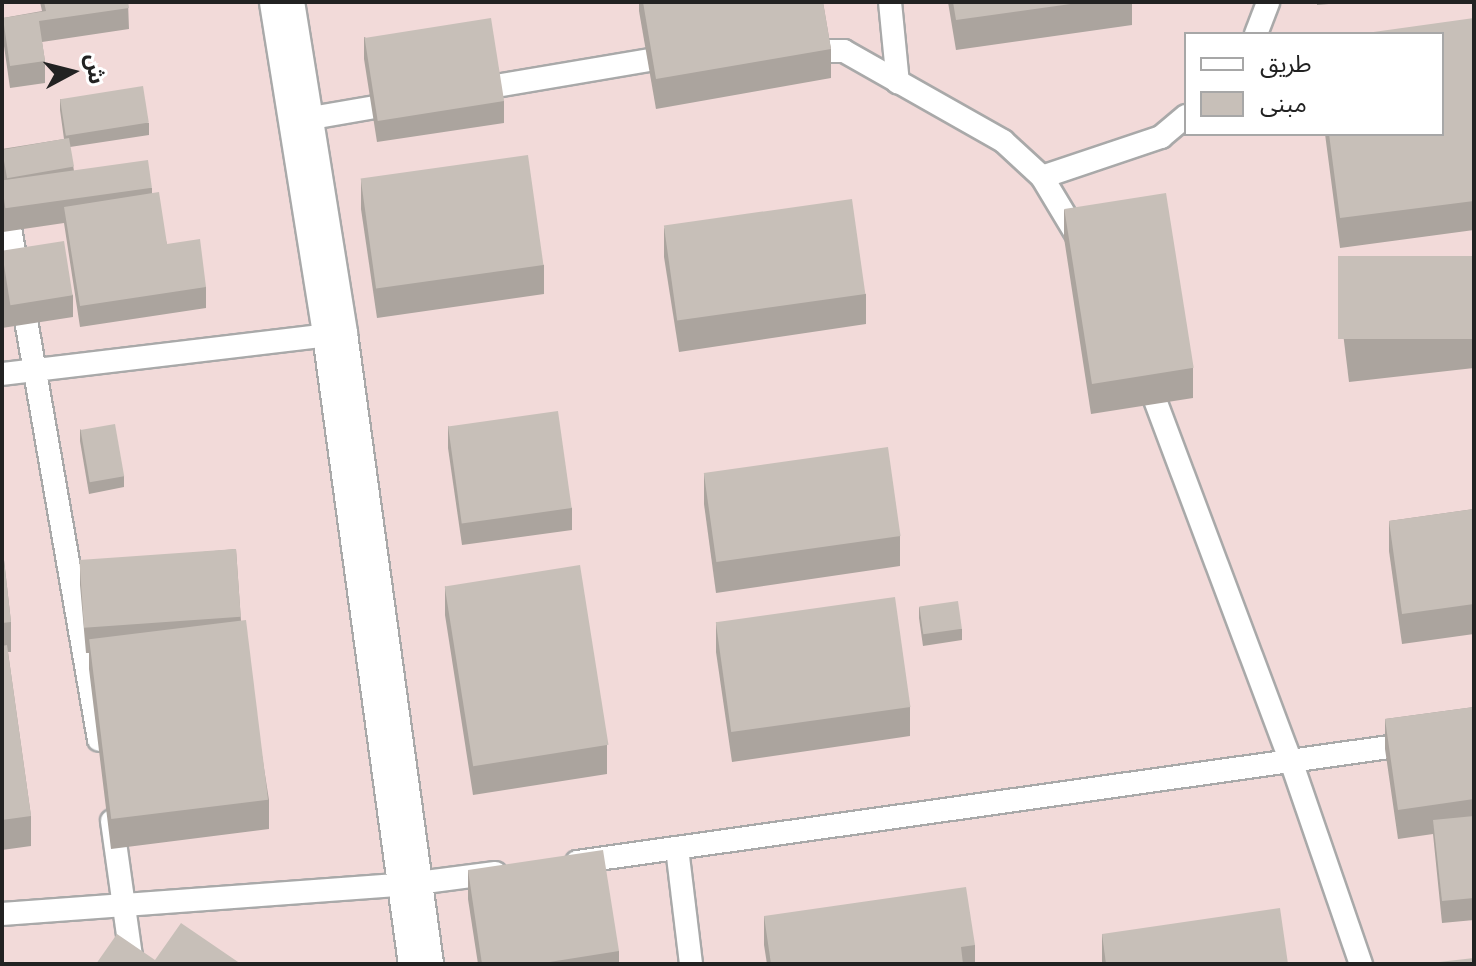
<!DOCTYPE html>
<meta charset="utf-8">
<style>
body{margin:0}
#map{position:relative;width:1476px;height:966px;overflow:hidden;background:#f2efe9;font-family:"Public Sans","Noto Sans Arabic",sans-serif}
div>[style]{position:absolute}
.commercial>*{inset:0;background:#f2dad9}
.roads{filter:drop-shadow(2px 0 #a9a9a9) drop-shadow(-2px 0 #a9a9a9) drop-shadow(0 2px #a9a9a9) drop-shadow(0 -2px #a9a9a9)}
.lane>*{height:22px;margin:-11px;padding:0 11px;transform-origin:11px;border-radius:11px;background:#fff}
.street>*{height:44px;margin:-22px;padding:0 22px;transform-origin:22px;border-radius:22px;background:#fff}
.wall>*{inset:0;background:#aba49e}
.building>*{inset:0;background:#c7bfb8;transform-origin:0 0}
span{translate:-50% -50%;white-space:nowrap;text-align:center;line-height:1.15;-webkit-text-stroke:7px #fff;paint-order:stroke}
.frame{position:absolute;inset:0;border:4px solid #222;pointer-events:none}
.legend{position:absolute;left:1184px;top:32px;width:260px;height:104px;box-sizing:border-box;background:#fff;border:2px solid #a7a7a7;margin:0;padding:10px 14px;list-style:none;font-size:24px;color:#222}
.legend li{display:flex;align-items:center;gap:16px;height:40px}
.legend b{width:40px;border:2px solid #a7a7a7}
.north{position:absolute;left:32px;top:32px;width:80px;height:80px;-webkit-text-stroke:6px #fff;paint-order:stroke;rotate:83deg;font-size:22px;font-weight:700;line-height:32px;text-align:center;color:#222}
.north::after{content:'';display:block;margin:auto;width:28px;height:36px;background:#222;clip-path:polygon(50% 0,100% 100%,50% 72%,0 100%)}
</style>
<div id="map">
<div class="commercial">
<i style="clip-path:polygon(evenodd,2px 2px,1474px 2px,1474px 964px,2px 964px,2px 2px,1186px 34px,1442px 34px,1442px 134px,1186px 134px,1186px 34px)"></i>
</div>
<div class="roads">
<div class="lane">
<i style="left:890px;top:2px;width:81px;rotate:84.4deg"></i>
<i style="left:1256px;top:34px;width:34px;rotate:-69deg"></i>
<i style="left:804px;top:51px;width:40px"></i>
<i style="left:844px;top:51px;width:183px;rotate:29.5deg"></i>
<i style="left:1003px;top:141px;width:53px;rotate:42.7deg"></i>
<i style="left:1042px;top:177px;width:70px;rotate:59deg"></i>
<i style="left:472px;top:90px;width:205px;rotate:-9.6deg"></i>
<i style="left:300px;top:120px;width:99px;rotate:-9.8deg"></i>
<i style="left:1042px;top:177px;width:126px;rotate:-18.6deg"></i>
<i style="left:1161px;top:137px;width:33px;rotate:-40deg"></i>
<i style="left:2px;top:182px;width:566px;rotate:80.14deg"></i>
<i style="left:2px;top:374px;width:335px;rotate:-6.8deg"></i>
<i style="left:1146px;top:376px;width:411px;rotate:69.4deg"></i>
<i style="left:1291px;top:761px;width:215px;rotate:71deg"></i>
<i style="left:112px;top:821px;width:144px;rotate:82deg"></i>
<i style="left:677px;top:848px;width:117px;rotate:83.1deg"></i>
<i style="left:577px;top:862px;width:906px;rotate:-8.06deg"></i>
<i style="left:2px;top:914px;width:409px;rotate:-4.2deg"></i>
<i style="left:410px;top:884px;width:86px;rotate:-7.4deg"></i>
</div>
<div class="street">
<i style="left:282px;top:2px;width:336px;rotate:80.9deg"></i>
<i style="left:335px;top:334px;width:636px;rotate:82.23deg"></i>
</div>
</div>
<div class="wall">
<i style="clip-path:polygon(40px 2px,128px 2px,129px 29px,42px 42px,45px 61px,45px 83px,10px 88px,3px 39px,3px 18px,42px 11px)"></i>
<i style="clip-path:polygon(639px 2px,823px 2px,831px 49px,831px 78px,656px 109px,639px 11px)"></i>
<i style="clip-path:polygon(948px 2px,1132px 2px,1132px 25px,956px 50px)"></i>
<i style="clip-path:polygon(1317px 2px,1352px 2px,1317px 5px)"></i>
<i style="clip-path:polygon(1474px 18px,1474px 230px,1340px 248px,1325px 134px,1442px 134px)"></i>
<i style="clip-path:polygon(364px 37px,504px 101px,504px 123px,377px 142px,364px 59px)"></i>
<i style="clip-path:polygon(60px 99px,149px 123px,149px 135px,70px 147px,74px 171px,152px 188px,152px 193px,167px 244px,206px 287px,206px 308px,80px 327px,64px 223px,3px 232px,2px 224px,2px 149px,64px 139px,60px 110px)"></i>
<i style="clip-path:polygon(361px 179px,544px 265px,544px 294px,377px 318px,361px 209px)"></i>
<i style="clip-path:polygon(1064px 209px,1193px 368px,1193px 398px,1091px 414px,1064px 238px)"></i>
<i style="clip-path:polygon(664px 228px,866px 294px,866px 324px,679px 352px,664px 257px)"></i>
<i style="clip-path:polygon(2px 250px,73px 295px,73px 317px,2px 328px)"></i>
<i style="clip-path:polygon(1474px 256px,1474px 368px,1349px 382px,1339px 300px,1339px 271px)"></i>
<i style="clip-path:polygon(448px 426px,572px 508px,572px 530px,462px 545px,448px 448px)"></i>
<i style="clip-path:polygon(80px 429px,124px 476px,124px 487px,89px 494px,80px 441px)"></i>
<i style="clip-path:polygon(704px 474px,900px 536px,900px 566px,716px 593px,704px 504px)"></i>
<i style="clip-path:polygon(1474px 509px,1474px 634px,1402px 644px,1389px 551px,1389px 521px)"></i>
<i style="clip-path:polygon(2px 542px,11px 622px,11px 652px,8px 652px,31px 816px,31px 846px,2px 850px)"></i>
<i style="clip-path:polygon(236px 549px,241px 621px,269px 800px,269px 829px,111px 849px,89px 669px,89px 653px,86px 653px,80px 585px,80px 563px)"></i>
<i style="clip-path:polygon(445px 586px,607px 745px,607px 774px,473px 795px,445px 615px)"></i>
<i style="clip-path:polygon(919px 607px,962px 629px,962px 640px,923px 646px,919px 618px)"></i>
<i style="clip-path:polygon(716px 622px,910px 707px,910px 736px,732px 762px,716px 652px)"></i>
<i style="clip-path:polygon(1474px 707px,1474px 920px,1442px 923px,1433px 834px,1398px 839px,1385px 749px,1385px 719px)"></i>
<i style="clip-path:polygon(468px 870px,619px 951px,619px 964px,478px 964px,468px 899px)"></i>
<i style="clip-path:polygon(764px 916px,975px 945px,975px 964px,767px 964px,764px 945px)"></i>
<i style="clip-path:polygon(1102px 934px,1288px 964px,1102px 964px)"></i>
</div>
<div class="building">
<i style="clip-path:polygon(44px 2px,128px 2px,129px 8px,39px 21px,45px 61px,10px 66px,3px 18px,46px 11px)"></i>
<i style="clip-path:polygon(643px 2px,823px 2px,831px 49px,656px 79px)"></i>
<i style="clip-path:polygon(953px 2px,1085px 2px,956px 20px)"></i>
<i style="left:491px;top:18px;width:84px;height:128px;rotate:81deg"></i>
<i style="clip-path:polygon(1474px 18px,1474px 201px,1340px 218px,1329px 134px,1442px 134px,1442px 34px,1359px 34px)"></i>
<i style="left:143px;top:86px;width:37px;height:84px;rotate:81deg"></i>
<i style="left:69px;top:138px;width:29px;height:68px;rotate:80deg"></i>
<i style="left:528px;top:155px;width:111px;height:169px;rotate:82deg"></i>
<i style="left:148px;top:160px;width:28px;height:148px;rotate:82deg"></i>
<i style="clip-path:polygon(159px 192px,167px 244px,200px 239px,206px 287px,80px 306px,64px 207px)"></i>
<i style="left:1166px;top:193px;width:177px;height:103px;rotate:81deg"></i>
<i style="left:852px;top:199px;width:96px;height:190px;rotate:82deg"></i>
<i style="left:64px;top:241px;width:55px;height:63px;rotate:81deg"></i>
<i style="left:1474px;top:256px;width:83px;height:136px;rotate:90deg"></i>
<i style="left:558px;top:411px;width:98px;height:111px;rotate:82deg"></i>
<i style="left:115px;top:424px;width:53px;height:35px;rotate:80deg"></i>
<i style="left:888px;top:447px;width:90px;height:186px;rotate:82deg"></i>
<i style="clip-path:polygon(1474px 509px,1474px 604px,1402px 614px,1389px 521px)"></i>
<i style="clip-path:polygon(2px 542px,11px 622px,2px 623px)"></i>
<i style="left:236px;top:549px;width:68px;height:157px;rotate:86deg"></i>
<i style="left:580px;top:565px;width:182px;height:137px;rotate:81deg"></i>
<i style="left:895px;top:597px;width:111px;height:181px;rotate:82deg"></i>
<i style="left:958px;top:601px;width:28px;height:39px;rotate:82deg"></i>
<i style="left:246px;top:620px;width:181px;height:158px;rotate:83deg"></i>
<i style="clip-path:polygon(7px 645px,31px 816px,2px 820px,2px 646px)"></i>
<i style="clip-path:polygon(1474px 707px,1474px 799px,1398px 810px,1385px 719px)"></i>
<i style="clip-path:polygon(1474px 816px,1474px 898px,1442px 901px,1433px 820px)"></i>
<i style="clip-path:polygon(603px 850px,619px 951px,537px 964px,482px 964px,468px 870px)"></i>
<i style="clip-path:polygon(966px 887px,975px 945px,961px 947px,963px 964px,771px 964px,764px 916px)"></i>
<i style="clip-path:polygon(1280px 908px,1288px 964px,1106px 964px,1102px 934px)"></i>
<i style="clip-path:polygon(181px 923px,241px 964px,96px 964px,117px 934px,155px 960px)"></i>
<i style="clip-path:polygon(1474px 958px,1474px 964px,1440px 964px,1439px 962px)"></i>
</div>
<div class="frame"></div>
<ul class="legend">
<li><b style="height:10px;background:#fff"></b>طريق</li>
<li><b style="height:22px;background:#c7bfb8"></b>مبنى</li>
</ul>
<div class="north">ش</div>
</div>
